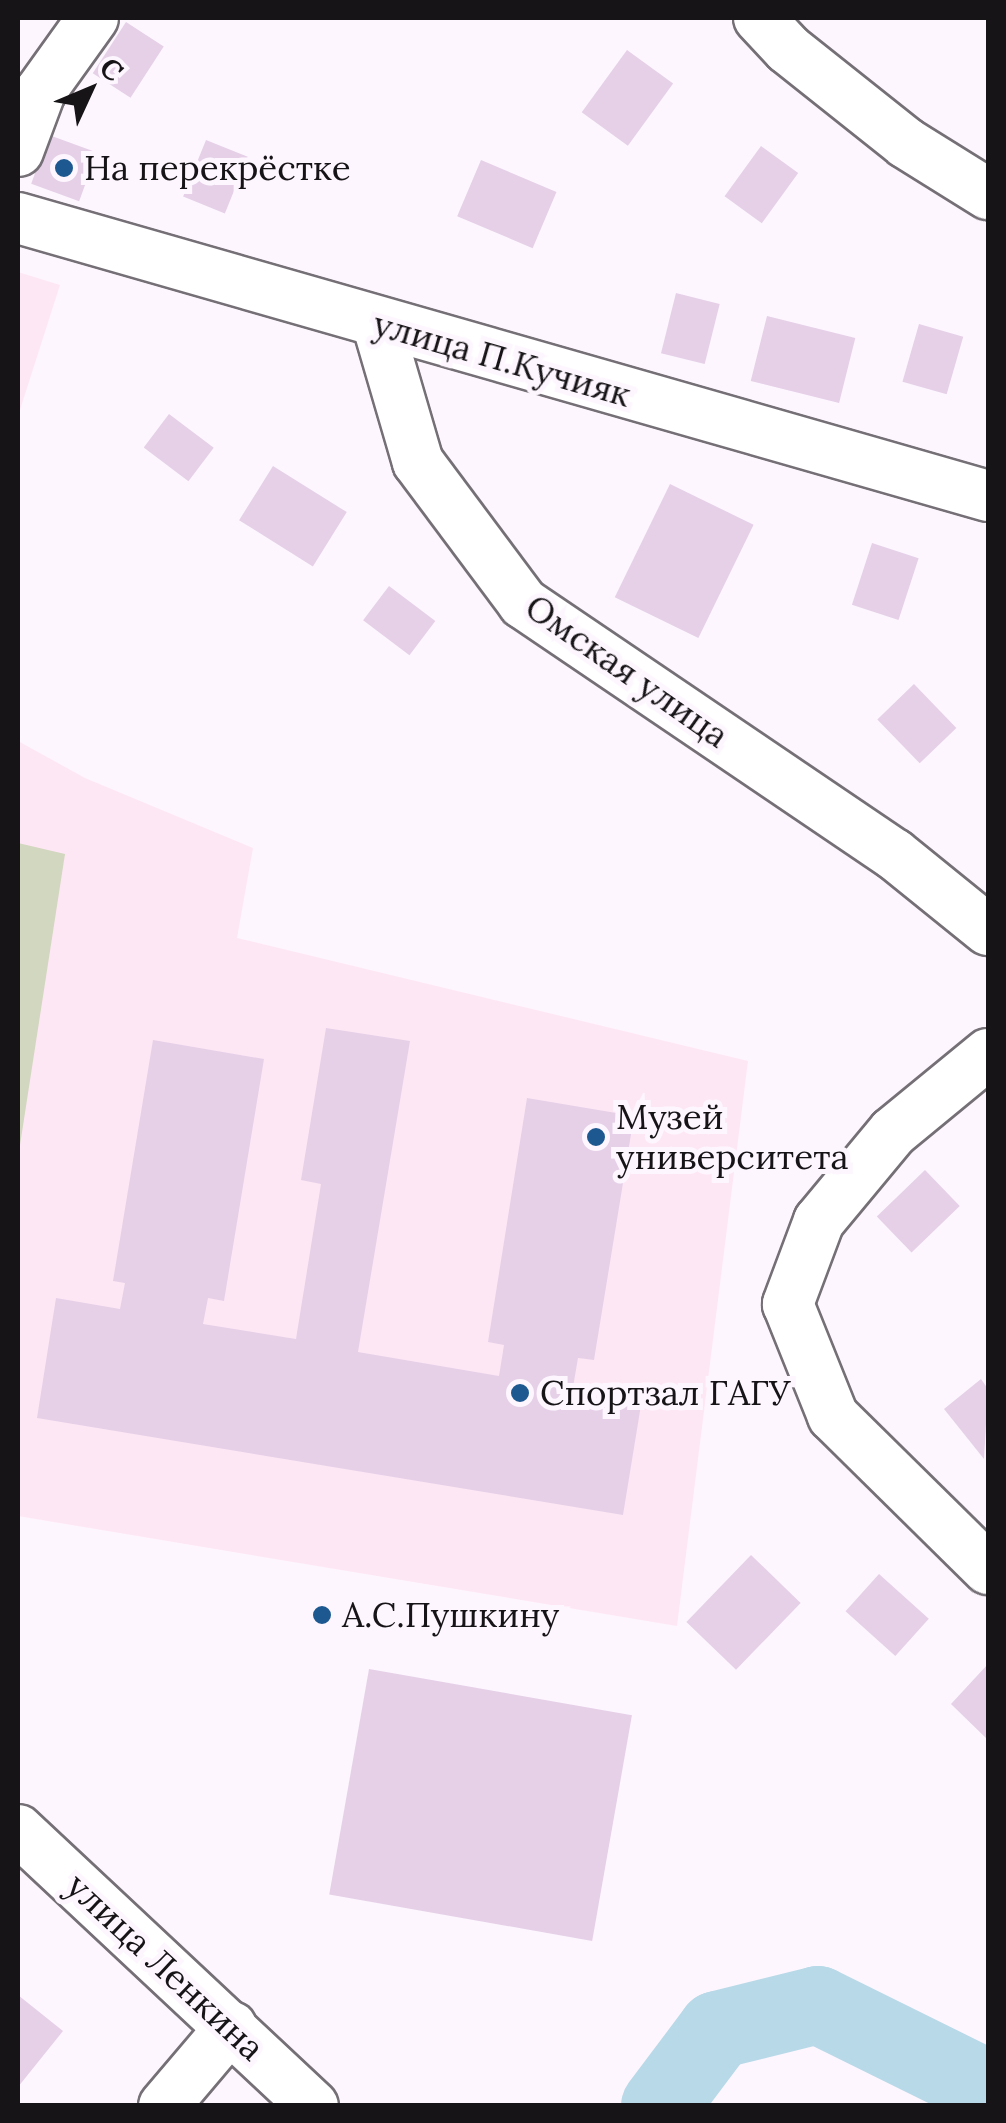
<!DOCTYPE html>
<meta charset="utf-8">
<style>
body{margin:0}
#map{position:relative;width:1006px;height:2123px;overflow:hidden;background:#fdf6fe;font-family:Lora,serif}
div>[style]{position:absolute}
.education>*{inset:0;background:#fee7f4}
.green>*{inset:0;background:#d2d7bf}
.river>*{height:78px;margin:-39px;padding:0 39px;transform-origin:39px;border-radius:39px;background:#b8d9e8}
.building>*{inset:0;background:#e5d0e8;transform-origin:0 0}
.roads{filter:drop-shadow(2px 0 #756f76) drop-shadow(-2px 0 #756f76) drop-shadow(0 2px #756f76) drop-shadow(0 -2px #756f76)}
.minor>*{height:50px;margin:-25px;padding:0 25px;transform-origin:25px;border-radius:25px;background:#fff}
.dots>*{width:28px;height:28px;translate:-50% -50%;box-sizing:border-box;border:5px solid #fdf6fe;border-radius:50%}
span{translate:-50% -50%;white-space:nowrap;text-align:center;line-height:1.15;-webkit-text-stroke:10px #fdf6fe;paint-order:stroke}
.poi-label{font-size:35px;color:#171417}
.left{translate:0 -50%;text-align:left}
.street-label{font-size:35px;color:#171417}
.frame{position:absolute;inset:0;border:20px solid #171417;pointer-events:none}
.north{position:absolute;left:40px;top:40px;width:100px;height:100px;-webkit-text-stroke:8px #fdf6fe;paint-order:stroke;rotate:46deg;font-size:28px;font-weight:700;line-height:40px;text-align:center;color:#171417}
.north::after{content:'';display:block;margin:auto;width:35px;height:45px;background:#171417;clip-path:polygon(50% 0,100% 100%,50% 72%,0 100%)}
</style>
<div id="map">
<div class="education">
<i style="clip-path:polygon(18px 272px,60px 285px,18px 416px)"></i>
<i style="clip-path:polygon(18px 741px,85px 778px,253px 848px,237px 938px,748px 1061px,677px 1626px,18px 1516px)"></i>
</div>
<div class="green">
<i style="clip-path:polygon(18px 843px,65px 854px,18px 1158px)"></i>
</div>
<div class="river">
<i style="left:660px;top:2106px;width:95px;rotate:-53.1deg"></i>
<i style="left:717px;top:2030px;width:104px;rotate:-13.9deg"></i>
<i style="left:818px;top:2005px;width:190px;rotate:26.3deg"></i>
</div>
<div class="building">
<i style="left:126px;top:22px;width:45px;height:61px;rotate:33deg"></i>
<i style="left:627px;top:50px;width:57px;height:77px;rotate:36deg"></i>
<i style="left:49px;top:135px;width:51px;height:52px;rotate:20deg"></i>
<i style="left:206px;top:140px;width:45px;height:61px;rotate:22deg"></i>
<i style="left:761px;top:146px;width:46px;height:62px;rotate:36deg"></i>
<i style="left:481px;top:160px;width:82px;height:61px;rotate:23deg"></i>
<i style="left:676px;top:293px;width:45px;height:62px;rotate:14deg"></i>
<i style="left:767px;top:316px;width:91px;height:67px;rotate:14deg"></i>
<i style="left:919px;top:324px;width:46px;height:60px;rotate:16deg"></i>
<i style="left:169px;top:414px;width:56px;height:42px;rotate:37deg"></i>
<i style="left:273px;top:466px;width:87px;height:64px;rotate:32deg"></i>
<i style="left:670px;top:484px;width:93px;height:126px;rotate:26deg"></i>
<i style="left:872px;top:543px;width:49px;height:65px;rotate:18deg"></i>
<i style="left:389px;top:586px;width:58px;height:43px;rotate:37deg"></i>
<i style="left:914px;top:684px;width:61px;height:51px;rotate:46deg"></i>
<i style="clip-path:polygon(326px 1028px,410px 1041px,358px 1352px,499px 1376px,504px 1345px,488px 1342px,527px 1098px,634px 1116px,594px 1360px,578px 1358px,572px 1393px,641px 1405px,623px 1515px,37px 1418px,56px 1298px,120px 1309px,125px 1283px,113px 1281px,153px 1040px,264px 1059px,224px 1301px,208px 1298px,203px 1324px,296px 1339px,321px 1184px,301px 1180px)"></i>
<i style="left:925px;top:1170px;width:50px;height:67px;rotate:46deg"></i>
<i style="clip-path:polygon(981px 1379px,988px 1389px,984px 1459px,944px 1409px)"></i>
<i style="left:751px;top:1555px;width:69px;height:93px;rotate:44deg"></i>
<i style="left:879px;top:1574px;width:67px;height:50px;rotate:42deg"></i>
<i style="clip-path:polygon(988px 1664px,988px 1740px,951px 1704px)"></i>
<i style="left:369px;top:1669px;width:267px;height:229px;rotate:10deg"></i>
<i style="clip-path:polygon(18px 1995px,63px 2031px,18px 2087px)"></i>
</div>
<div class="roads">
<div class="minor">
<i style="left:759px;top:18px;width:42px;rotate:46.9deg"></i>
<i style="left:788px;top:49px;width:151px;rotate:38.5deg"></i>
<i style="left:906px;top:143px;width:97px;rotate:31.9deg"></i>
<i style="left:18px;top:151px;width:63px;rotate:-69.6deg"></i>
<i style="left:40px;top:92px;width:91px;rotate:-54.4deg"></i>
<i style="left:18px;top:218px;width:1009px;rotate:15.99deg"></i>
<i style="left:377px;top:322px;width:146px;rotate:73.7deg"></i>
<i style="left:418px;top:462px;width:176px;rotate:53.3deg"></i>
<i style="left:523px;top:603px;width:448px;rotate:34.1deg"></i>
<i style="left:894px;top:854px;width:121px;rotate:39deg"></i>
<i style="left:988px;top:1054px;width:123px;rotate:140.6deg"></i>
<i style="left:893px;top:1132px;width:116px;rotate:129.7deg"></i>
<i style="left:819px;top:1221px;width:89px;rotate:110.5deg"></i>
<i style="left:788px;top:1304px;width:121px;rotate:68.1deg"></i>
<i style="left:833px;top:1416px;width:218px;rotate:44.6deg"></i>
<i style="left:18px;top:1830px;width:404px;rotate:43.1deg"></i>
<i style="left:164px;top:2106px;width:104px;rotate:-49.7deg"></i>
</div>
</div>
<div class="dots">
<i style="left:64px;top:168px;background:#1d5990"></i>
<i style="left:596px;top:1137px;background:#1d5990"></i>
<i style="left:520px;top:1393px;background:#1d5990"></i>
<i style="left:322px;top:1615px;background:#1d5990"></i>
</div>
<div class="poi-label">
<span class="left" style="left:84px;top:168px">На перекрёстке</span>
<span class="left" style="left:616px;top:1137px">Музей<br>университета</span>
<span class="left" style="left:540px;top:1393px">Спортзал ГАГУ</span>
<span class="left" style="left:342px;top:1615px">А.С.Пушкину</span>
</div>
<div class="street-label">
<span style="left:502px;top:359px;rotate:16deg">улица П.Кучияк</span>
<span style="left:627px;top:671px;rotate:35deg">Омская улица</span>
<span style="left:165px;top:1967px;rotate:43deg">улица Ленкина</span>
</div>
<div class="frame"></div>
<div class="north">С</div>
</div>
